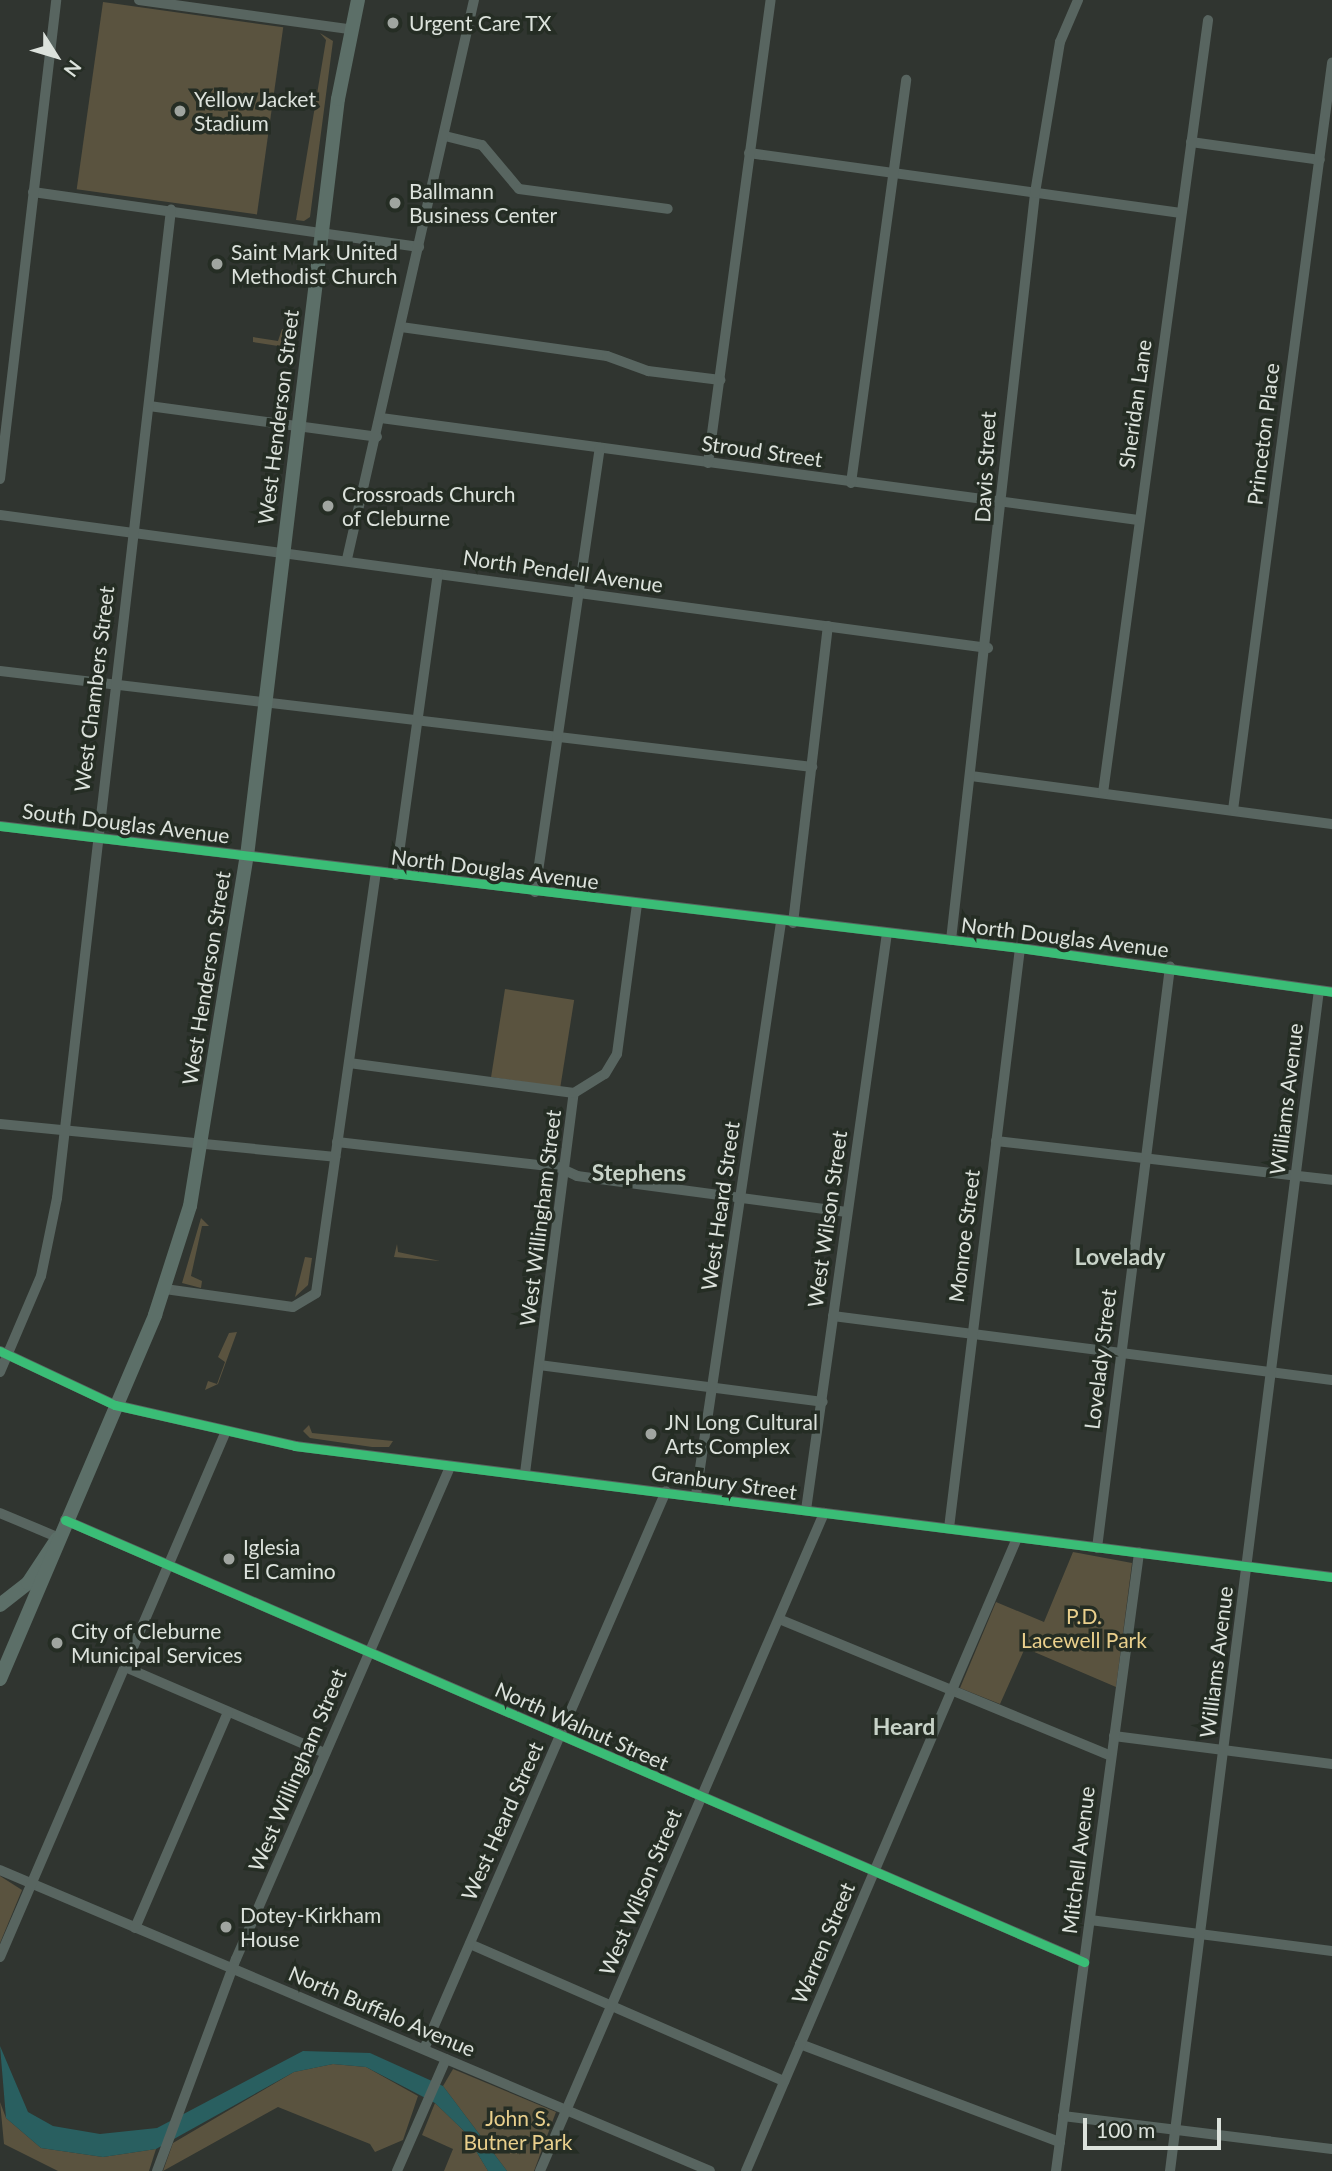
<!DOCTYPE html>
<style>
body{margin:0}
#map{position:relative;width:1332px;height:2171px;overflow:hidden;background:#303530;font-family:Lato,sans-serif}
div>[style]{position:absolute}
.green>*{inset:0;background:#5a533f;transform-origin:0 0}
.water>*{inset:0;background:#295f60}
.minor>*{height:10px;margin:-5px;padding:0 5px;transform-origin:5px;border-radius:5px;background:#586560}
.major>*{height:14px;margin:-7px;padding:0 7px;transform-origin:7px;border-radius:7px;background:#5c6f68}
.cycleway>*{height:9px;margin:-4.5px;padding:0 4.5px;transform-origin:4.5px;border-radius:4.5px;background:#3abd76}
.dots>*{width:19px;height:19px;translate:-50% -50%;box-sizing:border-box;border:4px solid #252d24;border-radius:50%}
span{translate:-50% -50%;white-space:nowrap;text-align:center;line-height:1.15;-webkit-text-stroke:7px #252d24;paint-order:stroke}
.poi-label{font-size:21px;color:#dce2dc}
.left{translate:0 -50%;text-align:left}
.street-label{font-size:21px;color:#dce2dc}
.park-label{font-size:21px;color:#e9cf8c}
.neighbourhood-label{font-size:23px;color:#c7d2c7;font-weight:700}
.north{position:absolute;left:21px;top:21px;width:70px;height:70px;-webkit-text-stroke:5px #252d24;paint-order:stroke;rotate:127deg;font-size:19px;font-weight:700;line-height:28px;text-align:center;color:#dce2dc}
.north::after{content:'';display:block;margin:auto;width:24px;height:32px;background:#dce2dc;clip-path:polygon(50% 0,100% 100%,50% 72%,0 100%)}
.scale{position:absolute;left:1083px;top:2118px;width:138px;height:32px;box-sizing:border-box;border:4px solid #dce2dc;border-top:0;padding-left:9px;font-size:21px;line-height:24px;white-space:nowrap;color:#dce2dc;-webkit-text-stroke:5px #252d24;paint-order:stroke}
</style>
<div id="map">
<div class="green">
<i style="left:103px;top:2px;width:182px;height:189px;rotate:8deg"></i>
<i style="clip-path:polygon(320px 33px,333px 41px,310px 217px,304px 221px,296px 220px,326px 40px)"></i>
<i style="clip-path:polygon(282px 329px,295px 333px,291px 348px,253px 342px,253px 337px,278px 341px)"></i>
<i style="left:505px;top:989px;width:70px;height:89px;rotate:9deg"></i>
<i style="clip-path:polygon(201px 1218px,209px 1226px,202px 1226px,191px 1276px,202px 1281px,201px 1288px,182px 1283px)"></i>
<i style="clip-path:polygon(397px 1244px,398px 1252px,440px 1261px,394px 1257px)"></i>
<i style="clip-path:polygon(305px 1257px,312px 1258px,308px 1285px,295px 1297px)"></i>
<i style="clip-path:polygon(237px 1332px,218px 1384px,205px 1390px,208px 1381px,217px 1384px,225px 1362px,218px 1357px,229px 1333px)"></i>
<i style="clip-path:polygon(309px 1425px,312px 1433px,393px 1441px,389px 1447px,372px 1447px,310px 1438px,303px 1431px)"></i>
<i style="clip-path:polygon(1073px 1552px,1132px 1563px,1116px 1687px,1025px 1648px,1000px 1704px,960px 1688px,996px 1602px,1044px 1622px)"></i>
<i style="clip-path:polygon(0 1876px,22px 1890px,0 1943px)"></i>
<i style="clip-path:polygon(333px 2064px,366px 2067px,418px 2096px,403px 2140px,375px 2152px,370px 2144px,278px 2107px,163px 2171px,173px 2143px,294px 2072px)"></i>
<i style="clip-path:polygon(453px 2069px,556px 2112px,534px 2171px,507px 2171px,443px 2086px)"></i>
<i style="clip-path:polygon(0 2102px,6px 2118px,41px 2148px,103px 2157px,156px 2149px,149px 2171px,58px 2171px,4px 2144px)"></i>
<i style="clip-path:polygon(435px 2103px,464px 2131px,488px 2171px,444px 2171px,453px 2149px,422px 2135px)"></i>
</div>
<div class="water">
<i style="clip-path:polygon(0 2046px,28px 2112px,53px 2126px,100px 2134px,157px 2128px,303px 2051px,370px 2053px,443px 2086px,507px 2171px,488px 2171px,464px 2131px,435px 2103px,366px 2067px,333px 2064px,294px 2072px,156px 2149px,103px 2157px,41px 2148px,6px 2118px)"></i>
</div>
<div class="minor">
<i style="left:139px;top:0;width:212px;rotate:7.9deg"></i>
<i style="left:445px;top:136px;width:38px;rotate:14deg"></i>
<i style="left:482px;top:145px;width:57px;rotate:49.9deg"></i>
<i style="left:519px;top:189px;width:150px;rotate:7.6deg"></i>
<i style="left:1191px;top:142px;width:130px;rotate:7.9deg"></i>
<i style="left:749px;top:153px;width:436px;rotate:7.9deg"></i>
<i style="left:33px;top:192px;width:390px;rotate:8.1deg"></i>
<i style="left:401px;top:327px;width:208px;rotate:8deg"></i>
<i style="left:607px;top:356px;width:44px;rotate:20.1deg"></i>
<i style="left:648px;top:371px;width:73px;rotate:7.1deg"></i>
<i style="left:149px;top:406px;width:230px;rotate:7.7deg"></i>
<i style="left:381px;top:418px;width:764px;rotate:7.67deg"></i>
<i style="left:708px;top:463px;width:467px;rotate:-82.3deg"></i>
<i style="left:0;top:479px;width:482px;rotate:-83.3deg"></i>
<i style="left:851px;top:483px;width:407px;rotate:-82.2deg"></i>
<i style="left:0;top:515px;width:997px;rotate:7.67deg"></i>
<i style="left:347px;top:559px;width:573px;rotate:-77.2deg"></i>
<i style="left:0;top:671px;width:818px;rotate:6.74deg"></i>
<i style="left:971px;top:776px;width:364px;rotate:7.6deg"></i>
<i style="left:1103px;top:793px;width:780px;rotate:-82.26deg"></i>
<i style="left:1233px;top:810px;width:754px;rotate:-82.45deg"></i>
<i style="left:0;top:826px;width:1027px;rotate:6.82deg"></i>
<i style="left:1020px;top:948px;width:315px;rotate:8deg"></i>
<i style="left:396px;top:875px;width:304px;rotate:-82.1deg"></i>
<i style="left:535px;top:892px;width:449px;rotate:-81.7deg"></i>
<i style="left:793px;top:923px;width:299px;rotate:-83.3deg"></i>
<i style="left:951px;top:940px;width:752px;rotate:-83.58deg"></i>
<i style="left:1035px;top:193px;width:153px;rotate:-80.6deg"></i>
<i style="left:1060px;top:42px;width:46px;rotate:-66.8deg"></i>
<i style="left:349px;top:1063px;width:227px;rotate:7.6deg"></i>
<i style="left:0;top:1124px;width:337px;rotate:5.6deg"></i>
<i style="left:996px;top:1141px;width:338px;rotate:6.6deg"></i>
<i style="left:337px;top:1142px;width:222px;rotate:6.5deg"></i>
<i style="left:558px;top:1167px;width:21px;rotate:25deg"></i>
<i style="left:577px;top:1176px;width:272px;rotate:7.6deg"></i>
<i style="left:165px;top:1289px;width:129px;rotate:8deg"></i>
<i style="left:293px;top:1307px;width:27px;rotate:-31deg"></i>
<i style="left:316px;top:1293px;width:424px;rotate:-81.9deg"></i>
<i style="left:833px;top:1316px;width:503px;rotate:7.31deg"></i>
<i style="left:0;top:1351px;width:127px;rotate:25.2deg"></i>
<i style="left:115px;top:1405px;width:185px;rotate:12.8deg"></i>
<i style="left:295px;top:1446px;width:1045px;rotate:7.2deg"></i>
<i style="left:539px;top:1365px;width:286px;rotate:7.4deg"></i>
<i style="left:0;top:1372px;width:104px;rotate:-66.9deg"></i>
<i style="left:41px;top:1276px;width:80px;rotate:-78.4deg"></i>
<i style="left:57px;top:1198px;width:995px;rotate:-83.42deg"></i>
<i style="left:525px;top:1473px;width:383px;rotate:-82.7deg"></i>
<i style="left:574px;top:1093px;width:36px;rotate:-32deg"></i>
<i style="left:605px;top:1074px;width:23px;rotate:-59deg"></i>
<i style="left:617px;top:1054px;width:151px;rotate:-82.4deg"></i>
<i style="left:696px;top:1495px;width:579px;rotate:-81.56deg"></i>
<i style="left:806px;top:1510px;width:583px;rotate:-82.01deg"></i>
<i style="left:0;top:1513px;width:62px;rotate:22.8deg"></i>
<i style="left:65px;top:1520px;width:1111px;rotate:23.45deg"></i>
<i style="left:949px;top:1528px;width:584px;rotate:-83.02deg"></i>
<i style="left:1097px;top:1548px;width:586px;rotate:-82.84deg"></i>
<i style="left:779px;top:1619px;width:359px;rotate:22.4deg"></i>
<i style="left:125px;top:1667px;width:218px;rotate:23.3deg"></i>
<i style="left:1114px;top:1736px;width:220px;rotate:7.3deg"></i>
<i style="left:0;top:1870px;width:771px;rotate:22.97deg"></i>
<i style="left:1090px;top:1920px;width:244px;rotate:7.3deg"></i>
<i style="left:135px;top:1928px;width:235px;rotate:-66.7deg"></i>
<i style="left:470px;top:1944px;width:343px;rotate:23.6deg"></i>
<i style="left:0;top:1957px;width:572px;rotate:-66.75deg"></i>
<i style="left:800px;top:2044px;width:278px;rotate:20.7deg"></i>
<i style="left:424px;top:2049px;width:608px;rotate:-66.55deg"></i>
<i style="left:1063px;top:2116px;width:271px;rotate:7deg"></i>
<i style="left:157px;top:2171px;width:226px;rotate:-69.6deg"></i>
<i style="left:236px;top:1959px;width:537px;rotate:-66.49deg"></i>
<i style="left:397px;top:2171px;width:122px;rotate:-66.4deg"></i>
<i style="left:540px;top:2171px;width:717px;rotate:-66.65deg"></i>
<i style="left:746px;top:2171px;width:689px;rotate:-66.82deg"></i>
<i style="left:1056px;top:2171px;width:624px;rotate:-82.35deg"></i>
<i style="left:1170px;top:2171px;width:1190px;rotate:-82.81deg"></i>
</div>
<div class="major">
<i style="left:0;top:1605px;width:36px;rotate:-38deg"></i>
<i style="left:28px;top:1583px;width:53px;rotate:-56.6deg"></i>
<i style="left:0;top:1679px;width:396px;rotate:-66.9deg"></i>
<i style="left:155px;top:1315px;width:114px;rotate:-72.2deg"></i>
<i style="left:190px;top:1206px;width:355px;rotate:-80.8deg"></i>
<i style="left:247px;top:856px;width:762px;rotate:-83.15deg"></i>
<i style="left:338px;top:99px;width:101px;rotate:-78.6deg"></i>
</div>
<div class="cycleway">
<i style="left:0;top:826px;width:1027px;rotate:6.82deg"></i>
<i style="left:1020px;top:948px;width:315px;rotate:8deg"></i>
<i style="left:0;top:1351px;width:127px;rotate:25.2deg"></i>
<i style="left:115px;top:1405px;width:185px;rotate:12.8deg"></i>
<i style="left:295px;top:1446px;width:1045px;rotate:7.2deg"></i>
<i style="left:65px;top:1520px;width:1111px;rotate:23.45deg"></i>
</div>
<div class="dots">
<i style="left:393px;top:23px;background:#a0a5a0"></i>
<i style="left:180px;top:111px;background:#a0a5a0"></i>
<i style="left:395px;top:203px;background:#a0a5a0"></i>
<i style="left:217px;top:264px;background:#a0a5a0"></i>
<i style="left:328px;top:506px;background:#a0a5a0"></i>
<i style="left:651px;top:1434px;background:#a0a5a0"></i>
<i style="left:229px;top:1559px;background:#a0a5a0"></i>
<i style="left:57px;top:1643px;background:#a0a5a0"></i>
<i style="left:226px;top:1927px;background:#a0a5a0"></i>
</div>
<div class="poi-label">
<span class="left" style="left:409px;top:23px">Urgent Care TX</span>
<span class="left" style="left:194px;top:111px">Yellow Jacket<br>Stadium</span>
<span class="left" style="left:409px;top:203px">Ballmann<br>Business Center</span>
<span class="left" style="left:231px;top:264px">Saint Mark United<br>Methodist Church</span>
<span class="left" style="left:342px;top:506px">Crossroads Church<br>of Cleburne</span>
<span class="left" style="left:665px;top:1434px">JN Long Cultural<br>Arts Complex</span>
<span class="left" style="left:243px;top:1559px">Iglesia<br>El Camino</span>
<span class="left" style="left:71px;top:1643px">City of Cleburne<br>Municipal Services</span>
<span class="left" style="left:240px;top:1927px">Dotey-Kirkham<br>House</span>
</div>
<div class="street-label">
<span style="left:1135px;top:404px;rotate:-82deg">Sheridan Lane</span>
<span style="left:278px;top:417px;rotate:-83deg">West Henderson Street</span>
<span style="left:1263px;top:434px;rotate:-83deg">Princeton Place</span>
<span style="left:762px;top:451px;rotate:8deg">Stroud Street</span>
<span style="left:985px;top:467px;rotate:-87deg">Davis Street</span>
<span style="left:563px;top:571px;rotate:8deg">North Pendell Avenue</span>
<span style="left:94px;top:689px;rotate:-83deg">West Chambers Street</span>
<span style="left:126px;top:823px;rotate:7deg">South Douglas Avenue</span>
<span style="left:495px;top:869px;rotate:7deg">North Douglas Avenue</span>
<span style="left:1065px;top:937px;rotate:7deg">North Douglas Avenue</span>
<span style="left:206px;top:978px;rotate:-81deg">West Henderson Street</span>
<span style="left:1286px;top:1099px;rotate:-83deg">Williams Avenue</span>
<span style="left:720px;top:1206px;rotate:-82deg">West Heard Street</span>
<span style="left:540px;top:1218px;rotate:-83deg">West Willingham Street</span>
<span style="left:827px;top:1219px;rotate:-82deg">West Wilson Street</span>
<span style="left:964px;top:1236px;rotate:-83deg">Monroe Street</span>
<span style="left:1100px;top:1359px;rotate:-83deg">Lovelady Street</span>
<span style="left:724px;top:1482px;rotate:8deg">Granbury Street</span>
<span style="left:1216px;top:1662px;rotate:-83deg">Williams Avenue</span>
<span style="left:582px;top:1726px;rotate:24deg">North Walnut Street</span>
<span style="left:297px;top:1770px;rotate:-67deg">West Willingham Street</span>
<span style="left:502px;top:1821px;rotate:-66deg">West Heard Street</span>
<span style="left:1078px;top:1860px;rotate:-83deg">Mitchell Avenue</span>
<span style="left:640px;top:1892px;rotate:-67deg">West Wilson Street</span>
<span style="left:823px;top:1943px;rotate:-67deg">Warren Street</span>
<span style="left:382px;top:2011px;rotate:23deg">North Buffalo Avenue</span>
</div>
<div class="park-label">
<span style="left:1084px;top:1628px">P.D.<br>Lacewell Park</span>
<span style="left:518px;top:2130px">John S.<br>Butner Park</span>
</div>
<div class="neighbourhood-label">
<span style="left:639px;top:1172px">Stephens</span>
<span style="left:1120px;top:1256px">Lovelady</span>
<span style="left:904px;top:1726px">Heard</span>
</div>
<div class="north">N</div>
<div class="scale">100 m</div>
</div>
